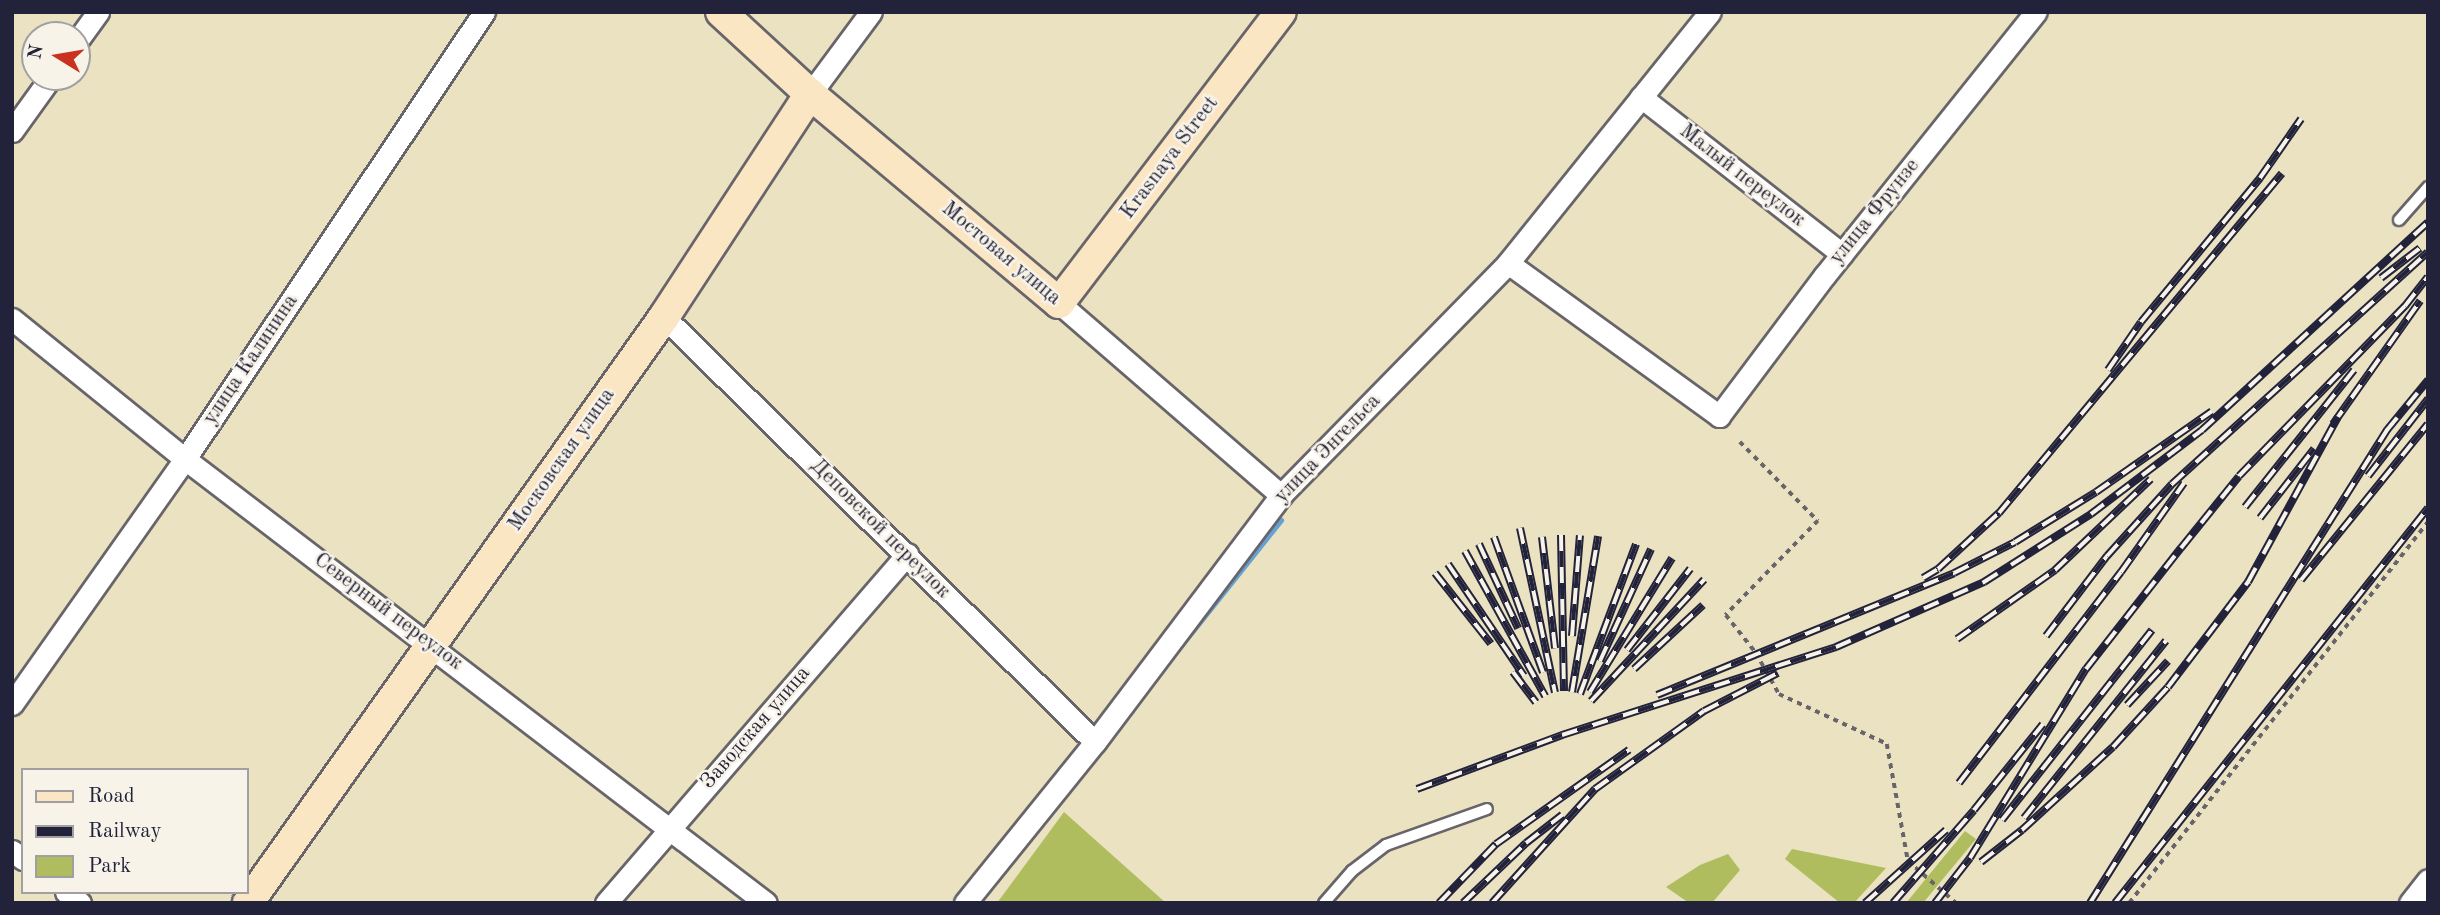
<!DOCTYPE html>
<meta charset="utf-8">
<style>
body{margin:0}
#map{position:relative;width:2440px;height:915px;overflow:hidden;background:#ebe2c1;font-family:"Old Standard TT",serif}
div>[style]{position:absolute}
.green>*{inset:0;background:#b0bd5f}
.stream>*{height:5px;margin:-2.5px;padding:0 2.5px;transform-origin:2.5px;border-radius:2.5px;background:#66a1d6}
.path>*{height:3.5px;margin-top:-1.75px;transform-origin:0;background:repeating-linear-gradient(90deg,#68656a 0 5px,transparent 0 10px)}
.roads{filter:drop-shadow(2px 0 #68656a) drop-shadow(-2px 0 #68656a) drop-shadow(0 2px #68656a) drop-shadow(0 -2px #68656a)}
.lane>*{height:10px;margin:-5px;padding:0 5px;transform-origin:5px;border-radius:5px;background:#fff}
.street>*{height:21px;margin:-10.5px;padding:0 10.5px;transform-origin:10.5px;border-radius:10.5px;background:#fff}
.secondary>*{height:30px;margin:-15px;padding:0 15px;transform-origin:15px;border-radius:15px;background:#fbe6c4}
.rail>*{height:8px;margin-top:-4px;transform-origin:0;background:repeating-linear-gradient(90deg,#f7f3e8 0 16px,#22223b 0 32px);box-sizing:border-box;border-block:2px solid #22223b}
span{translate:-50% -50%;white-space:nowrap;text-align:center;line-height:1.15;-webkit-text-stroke:5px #f7f3e8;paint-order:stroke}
.street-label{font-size:21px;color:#22223b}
.frame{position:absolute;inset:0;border:14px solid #22223b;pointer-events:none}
.legend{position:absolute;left:21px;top:768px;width:228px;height:126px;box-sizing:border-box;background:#f7f3e8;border:2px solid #a29fa3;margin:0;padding:9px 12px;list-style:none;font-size:21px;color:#22223b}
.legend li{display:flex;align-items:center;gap:14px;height:35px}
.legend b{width:35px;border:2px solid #a29fa3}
.north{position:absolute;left:21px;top:21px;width:70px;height:70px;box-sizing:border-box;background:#f7f3e8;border:2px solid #a29fa3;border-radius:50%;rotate:281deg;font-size:19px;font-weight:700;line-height:28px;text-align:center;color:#22223b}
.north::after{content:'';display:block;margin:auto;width:24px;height:32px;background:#c8321e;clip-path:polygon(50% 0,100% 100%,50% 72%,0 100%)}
</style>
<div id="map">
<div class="green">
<i style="clip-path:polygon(1064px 812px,1166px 903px,997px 903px)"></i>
<i style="clip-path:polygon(1965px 831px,1976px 839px,1923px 903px,1906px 903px)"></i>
<i style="clip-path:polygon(1792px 849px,1886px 868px,1854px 903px,1840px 903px,1785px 859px)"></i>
<i style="clip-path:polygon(1728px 854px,1740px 870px,1712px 903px,1689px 903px,1666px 887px,1700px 865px)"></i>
</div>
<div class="stream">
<i style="left:1161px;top:671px;width:193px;rotate:-51.5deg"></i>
</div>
<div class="path">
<i style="left:1740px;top:442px;width:111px;rotate:45.4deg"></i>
<i style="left:1818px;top:521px;width:132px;rotate:134.4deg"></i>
<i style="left:1726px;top:615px;width:48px;rotate:51.7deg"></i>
<i style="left:1756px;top:653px;width:47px;rotate:60.7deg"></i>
<i style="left:1779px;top:694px;width:119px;rotate:24.8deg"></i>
<i style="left:1887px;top:744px;width:119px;rotate:79.8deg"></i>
<i style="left:1908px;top:861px;width:64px;rotate:41.2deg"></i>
<i style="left:2129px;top:903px;width:485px;rotate:-51.9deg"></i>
</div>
<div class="roads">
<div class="lane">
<i style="left:2399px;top:220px;width:44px;rotate:-48.7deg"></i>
<i style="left:1324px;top:903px;width:43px;rotate:-48.8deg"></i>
<i style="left:1352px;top:871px;width:43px;rotate:-37.4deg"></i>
<i style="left:1386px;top:845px;width:107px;rotate:-19.6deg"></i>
</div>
<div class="street">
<i style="left:77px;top:41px;width:36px;rotate:-54deg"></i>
<i style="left:810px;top:94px;width:102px;rotate:-53.4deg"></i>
<i style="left:1641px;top:97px;width:255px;rotate:38deg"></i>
<i style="left:12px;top:131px;width:67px;rotate:-54.2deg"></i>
<i style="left:1508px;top:263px;width:261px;rotate:35.9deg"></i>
<i style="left:1719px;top:416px;width:176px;rotate:-53.1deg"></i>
<i style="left:1825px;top:275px;width:337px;rotate:-51.3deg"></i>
<i style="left:1059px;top:303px;width:294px;rotate:40.9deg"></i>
<i style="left:664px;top:317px;width:605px;rotate:44.6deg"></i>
<i style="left:12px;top:319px;width:223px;rotate:39deg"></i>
<i style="left:185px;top:459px;width:731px;rotate:37.39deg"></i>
<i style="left:12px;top:704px;width:300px;rotate:-54.8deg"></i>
<i style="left:185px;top:459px;width:538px;rotate:-56.22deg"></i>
<i style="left:12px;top:851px;width:14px;rotate:36deg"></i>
<i style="left:66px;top:892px;width:18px;rotate:38deg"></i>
<i style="left:606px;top:903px;width:461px;rotate:-49.2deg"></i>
<i style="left:965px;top:903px;width:207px;rotate:-51.1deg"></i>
<i style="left:1095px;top:742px;width:309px;rotate:-53deg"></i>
<i style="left:1281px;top:495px;width:325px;rotate:-45.6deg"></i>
<i style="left:1508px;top:263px;width:322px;rotate:-51.2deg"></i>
<i style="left:2410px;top:903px;width:29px;rotate:-52deg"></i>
</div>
<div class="secondary">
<i style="left:721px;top:12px;width:121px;rotate:42.7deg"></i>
<i style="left:810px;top:94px;width:325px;rotate:40deg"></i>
<i style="left:1059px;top:303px;width:366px;rotate:-52.7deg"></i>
<i style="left:248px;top:903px;width:719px;rotate:-54.63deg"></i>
<i style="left:664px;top:317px;width:267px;rotate:-56.8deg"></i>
</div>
</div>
<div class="rail">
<i style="left:2381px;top:278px;width:49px;rotate:-37.6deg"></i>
<i style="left:2108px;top:370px;width:58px;rotate:-55.5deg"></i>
<i style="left:2141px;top:322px;width:187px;rotate:-50.4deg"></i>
<i style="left:2260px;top:178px;width:72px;rotate:-55.2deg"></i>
<i style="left:2333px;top:424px;width:151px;rotate:-54.7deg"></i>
<i style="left:2368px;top:476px;width:98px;rotate:-52.1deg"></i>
<i style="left:2245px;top:507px;width:175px;rotate:-51.5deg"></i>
<i style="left:2260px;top:518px;width:88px;rotate:-52deg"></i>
<i style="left:1520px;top:528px;width:168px;rotate:78deg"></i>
<i style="left:1561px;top:535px;width:156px;rotate:88.9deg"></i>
<i style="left:1494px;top:537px;width:144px;rotate:70.1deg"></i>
<i style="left:1542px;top:537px;width:112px;rotate:83.3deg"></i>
<i style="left:1479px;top:544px;width:93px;rotate:65.1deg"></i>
<i style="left:1465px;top:551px;width:166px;rotate:61.1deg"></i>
<i style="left:1448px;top:564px;width:135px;rotate:55.8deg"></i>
<i style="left:1435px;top:573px;width:90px;rotate:51.7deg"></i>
<i style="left:1923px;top:578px;width:17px;rotate:-31deg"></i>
<i style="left:1938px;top:569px;width:83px;rotate:-42.6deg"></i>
<i style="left:1999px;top:513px;width:442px;rotate:-50.2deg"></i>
<i style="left:2301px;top:580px;width:201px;rotate:-50.9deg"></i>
<i style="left:1572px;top:636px;width:101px;rotate:-85.5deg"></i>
<i style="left:2046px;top:636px;width:101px;rotate:-52.7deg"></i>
<i style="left:2107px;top:556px;width:97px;rotate:-47.9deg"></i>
<i style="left:2172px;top:484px;width:345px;rotate:-42.2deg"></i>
<i style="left:1957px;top:639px;width:120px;rotate:-35.1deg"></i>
<i style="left:2055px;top:570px;width:132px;rotate:-43.5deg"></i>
<i style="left:1627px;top:650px;width:103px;rotate:-52.1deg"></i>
<i style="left:1600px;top:661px;width:123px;rotate:-65.5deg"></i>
<i style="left:1634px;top:669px;width:94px;rotate:-42.8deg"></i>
<i style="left:1513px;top:672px;width:38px;rotate:53deg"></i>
<i style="left:1572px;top:692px;width:158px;rotate:-80.5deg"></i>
<i style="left:1590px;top:692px;width:157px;rotate:-58.5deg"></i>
<i style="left:1580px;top:694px;width:160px;rotate:-69.5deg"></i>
<i style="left:1657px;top:695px;width:321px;rotate:-22.3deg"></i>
<i style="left:1954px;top:573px;width:68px;rotate:-26.9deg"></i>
<i style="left:2015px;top:542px;width:95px;rotate:-31.7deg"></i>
<i style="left:2096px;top:492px;width:141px;rotate:-34.9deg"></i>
<i style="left:1591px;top:701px;width:166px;rotate:-47deg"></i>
<i style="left:2127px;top:705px;width:60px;rotate:-47deg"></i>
<i style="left:1959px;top:783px;width:266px;rotate:-52.5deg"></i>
<i style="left:2121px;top:572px;width:109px;rotate:-54.7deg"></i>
<i style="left:1417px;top:789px;width:155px;rotate:-20.4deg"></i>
<i style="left:1562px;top:735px;width:288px;rotate:-17.8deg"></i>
<i style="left:1836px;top:647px;width:162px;rotate:-23.7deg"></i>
<i style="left:1984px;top:582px;width:127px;rotate:-32.4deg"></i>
<i style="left:2091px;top:514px;width:139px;rotate:-37.1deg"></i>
<i style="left:2202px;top:430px;width:307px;rotate:-42.6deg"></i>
<i style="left:2024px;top:818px;width:227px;rotate:-51.3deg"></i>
<i style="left:2002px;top:820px;width:242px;rotate:-51.7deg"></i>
<i style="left:1981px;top:862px;width:52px;rotate:-38deg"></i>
<i style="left:2022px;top:830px;width:123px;rotate:-42.4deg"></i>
<i style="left:2113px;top:747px;width:81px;rotate:-47.5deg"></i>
<i style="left:2168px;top:687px;width:132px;rotate:-52.7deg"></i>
<i style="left:2248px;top:582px;width:188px;rotate:-61.4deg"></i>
<i style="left:1439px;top:903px;width:82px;rotate:-46deg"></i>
<i style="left:1496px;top:844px;width:163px;rotate:-35.3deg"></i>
<i style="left:1463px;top:903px;width:87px;rotate:-43.6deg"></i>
<i style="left:1526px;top:843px;width:46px;rotate:-37.9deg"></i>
<i style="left:1492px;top:903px;width:154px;rotate:-47.9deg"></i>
<i style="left:1595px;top:789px;width:134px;rotate:-35.6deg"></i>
<i style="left:1704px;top:711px;width:83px;rotate:-27.2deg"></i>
<i style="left:1865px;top:903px;width:109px;rotate:-42deg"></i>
<i style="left:1893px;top:903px;width:123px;rotate:-48.9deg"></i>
<i style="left:1974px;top:810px;width:110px;rotate:-51.3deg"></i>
<i style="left:1935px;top:903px;width:57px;rotate:-52.1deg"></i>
<i style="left:1970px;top:858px;width:222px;rotate:-58.5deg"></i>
<i style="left:2086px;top:669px;width:154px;rotate:-51.9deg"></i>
<i style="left:2181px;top:548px;width:92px;rotate:-51.1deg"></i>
<i style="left:2239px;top:476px;width:238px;rotate:-45.7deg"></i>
<i style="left:2405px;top:306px;width:37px;rotate:-52deg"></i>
<i style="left:2090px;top:903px;width:559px;rotate:-57.88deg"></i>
<i style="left:2387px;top:430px;width:65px;rotate:-50.6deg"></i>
<i style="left:2115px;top:903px;width:504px;rotate:-51.61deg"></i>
</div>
<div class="street-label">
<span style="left:1170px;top:158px;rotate:-53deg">Krasnaya Street</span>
<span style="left:1742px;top:176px;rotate:38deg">Малый переулок</span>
<span style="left:1875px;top:212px;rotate:-51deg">улица Фрунзе</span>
<span style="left:1001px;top:254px;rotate:40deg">Мостовая улица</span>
<span style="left:251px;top:360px;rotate:-56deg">улица Калинина</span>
<span style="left:1328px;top:449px;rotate:-46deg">улица Энгельса</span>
<span style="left:562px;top:460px;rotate:-55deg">Московская улица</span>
<span style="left:880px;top:529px;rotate:45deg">Деповской переулок</span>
<span style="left:388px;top:612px;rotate:37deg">Северный переулок</span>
<span style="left:756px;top:728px;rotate:-49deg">Заводская улица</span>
</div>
<div class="frame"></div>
<ul class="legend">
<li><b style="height:9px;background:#fbe6c4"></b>Road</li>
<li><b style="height:9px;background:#22223b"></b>Railway</li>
<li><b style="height:19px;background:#b0bd5f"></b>Park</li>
</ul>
<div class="north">N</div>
</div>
